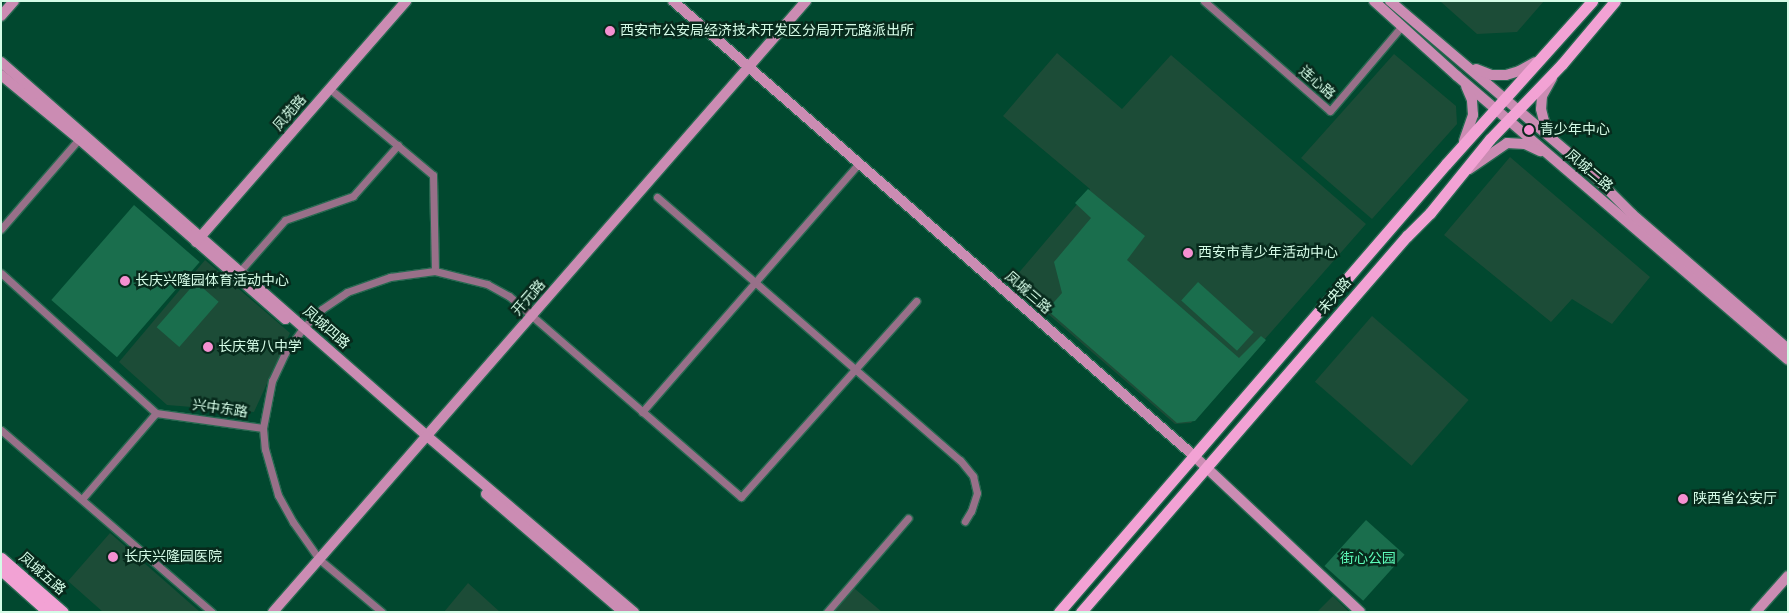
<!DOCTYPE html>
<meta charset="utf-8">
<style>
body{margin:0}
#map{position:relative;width:1789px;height:613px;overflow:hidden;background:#01482f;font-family:Figtree,"Noto Sans SC",sans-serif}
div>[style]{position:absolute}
.built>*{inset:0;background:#1c4c37;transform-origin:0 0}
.green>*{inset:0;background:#1a6e4d;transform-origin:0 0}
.roads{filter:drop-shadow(1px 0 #276850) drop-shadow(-1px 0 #276850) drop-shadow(0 1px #276850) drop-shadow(0 -1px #276850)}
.street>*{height:7px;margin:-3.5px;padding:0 3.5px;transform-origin:3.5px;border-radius:3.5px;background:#987089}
.secondary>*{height:10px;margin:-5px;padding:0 5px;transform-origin:5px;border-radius:5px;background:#cb8cb3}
.primary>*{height:11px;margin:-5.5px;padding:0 5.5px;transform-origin:5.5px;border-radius:5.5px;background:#f2a2d4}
.dots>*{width:14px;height:14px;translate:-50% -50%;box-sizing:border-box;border:2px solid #072a1c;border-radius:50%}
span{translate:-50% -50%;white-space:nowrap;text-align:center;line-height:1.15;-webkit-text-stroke:5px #072a1c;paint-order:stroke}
.poi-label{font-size:14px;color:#d5fce7}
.left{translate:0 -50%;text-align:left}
.street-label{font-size:14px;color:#d5fce7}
.park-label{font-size:14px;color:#5dfcb9}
.frame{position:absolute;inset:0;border:2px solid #d5fce7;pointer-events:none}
</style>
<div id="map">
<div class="built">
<i style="clip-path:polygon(1544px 1px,1517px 32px,1477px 34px,1441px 2px)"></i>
<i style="clip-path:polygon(1057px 53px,1122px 109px,1171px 55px,1366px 224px,1191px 423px,1175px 424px,1011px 282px,1090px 189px,1003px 116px)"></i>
<i style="clip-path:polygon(1394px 54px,1456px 106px,1457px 124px,1372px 219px,1301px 158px)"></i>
<i style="clip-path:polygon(1510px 157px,1650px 277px,1612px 324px,1572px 299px,1551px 322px,1444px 235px)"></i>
<i style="clip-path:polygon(205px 260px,290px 333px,254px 412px,167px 405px,119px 362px)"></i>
<i style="left:1372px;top:316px;width:128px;height:87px;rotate:41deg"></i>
<i style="clip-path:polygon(110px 533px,200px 612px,103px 612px,68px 581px)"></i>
<i style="clip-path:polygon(468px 583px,500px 612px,444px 612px)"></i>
<i style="clip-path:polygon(854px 588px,882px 612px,834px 612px)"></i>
<i style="clip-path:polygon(1333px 596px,1349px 612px,1317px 612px)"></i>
</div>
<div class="green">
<i style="clip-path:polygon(1088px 189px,1145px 236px,1127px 260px,1239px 358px,1261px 336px,1266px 340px,1195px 421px,1177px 423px,1047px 310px,1062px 293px,1054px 262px,1091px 218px,1075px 203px)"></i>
<i style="left:134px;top:205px;width:87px;height:126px;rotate:41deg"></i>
<i style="left:196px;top:282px;width:30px;height:60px;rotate:41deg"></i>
<i style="left:1198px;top:282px;width:75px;height:25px;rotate:42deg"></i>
<i style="left:1366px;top:520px;width:52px;height:62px;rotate:42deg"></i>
</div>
<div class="roads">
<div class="street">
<i style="left:1204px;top:1px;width:167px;rotate:41.1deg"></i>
<i style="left:1330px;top:111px;width:110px;rotate:-49.8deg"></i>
<i style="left:330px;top:89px;width:134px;rotate:39.9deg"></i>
<i style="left:433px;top:175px;width:96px;rotate:88.8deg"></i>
<i style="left:657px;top:197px;width:401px;rotate:41deg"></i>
<i style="left:960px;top:460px;width:21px;rotate:51deg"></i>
<i style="left:973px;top:476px;width:17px;rotate:77deg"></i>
<i style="left:977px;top:493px;width:19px;rotate:108deg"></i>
<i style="left:971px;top:511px;width:12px;rotate:121deg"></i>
<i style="left:1px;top:229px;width:119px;rotate:-49.1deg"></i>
<i style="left:240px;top:271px;width:68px;rotate:-48.6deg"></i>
<i style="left:285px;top:220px;width:72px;rotate:-19.4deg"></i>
<i style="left:353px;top:196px;width:68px;rotate:-48.6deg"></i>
<i style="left:1px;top:273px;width:209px;rotate:42.1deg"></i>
<i style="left:156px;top:413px;width:108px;rotate:8deg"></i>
<i style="left:263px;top:428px;width:21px;rotate:85deg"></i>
<i style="left:265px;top:449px;width:48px;rotate:74.2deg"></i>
<i style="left:278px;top:495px;width:31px;rotate:61deg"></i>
<i style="left:293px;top:522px;width:45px;rotate:54.9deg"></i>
<i style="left:319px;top:559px;width:82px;rotate:40.1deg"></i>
<i style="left:642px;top:412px;width:330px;rotate:-48.9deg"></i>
<i style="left:263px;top:428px;width:48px;rotate:-79.2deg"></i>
<i style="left:272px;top:381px;width:31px;rotate:-65deg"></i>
<i style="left:285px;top:353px;width:32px;rotate:-54deg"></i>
<i style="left:304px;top:327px;width:25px;rotate:-45deg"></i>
<i style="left:322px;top:309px;width:30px;rotate:-34deg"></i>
<i style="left:347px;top:292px;width:46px;rotate:-19.2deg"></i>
<i style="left:390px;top:277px;width:45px;rotate:-7.6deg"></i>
<i style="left:435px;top:271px;width:54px;rotate:14deg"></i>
<i style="left:487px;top:284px;width:25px;rotate:29deg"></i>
<i style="left:509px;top:296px;width:307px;rotate:40.9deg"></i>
<i style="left:741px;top:497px;width:263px;rotate:-48.2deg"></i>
<i style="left:1px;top:430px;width:279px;rotate:40.8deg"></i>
<i style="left:82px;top:499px;width:113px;rotate:-49.3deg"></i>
<i style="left:827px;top:612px;width:124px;rotate:-49.2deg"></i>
</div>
<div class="secondary">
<i style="left:673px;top:1px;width:690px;rotate:41.12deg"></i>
<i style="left:1193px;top:455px;width:229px;rotate:43.2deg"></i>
<i style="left:1374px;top:1px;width:112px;rotate:42.1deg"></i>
<i style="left:1457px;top:76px;width:436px;rotate:40.6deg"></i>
<i style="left:1390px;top:1px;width:255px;rotate:40.4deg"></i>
<i style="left:1584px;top:166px;width:68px;rotate:45deg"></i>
<i style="left:1632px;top:214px;width:206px;rotate:40.9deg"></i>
<i style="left:1px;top:16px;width:20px;rotate:-49deg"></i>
<i style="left:1px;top:62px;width:567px;rotate:41.28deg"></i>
<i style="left:427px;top:436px;width:272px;rotate:40.4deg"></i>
<i style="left:1476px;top:69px;width:17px;rotate:21deg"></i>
<i style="left:1492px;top:75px;width:14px"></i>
<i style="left:1506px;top:75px;width:14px;rotate:-17deg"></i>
<i style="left:1519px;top:71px;width:18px;rotate:-29deg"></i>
<i style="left:1px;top:75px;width:101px;rotate:39.4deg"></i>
<i style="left:79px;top:139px;width:274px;rotate:41.1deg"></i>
<i style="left:1552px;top:78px;width:21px;rotate:119deg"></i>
<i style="left:1542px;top:96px;width:13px;rotate:94deg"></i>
<i style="left:1541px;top:109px;width:12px;rotate:76deg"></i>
<i style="left:1544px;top:121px;width:17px;rotate:59deg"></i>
<i style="left:1464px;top:141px;width:28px;rotate:-71deg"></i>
<i style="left:1473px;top:115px;width:15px;rotate:-94deg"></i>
<i style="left:1472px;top:100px;width:15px;rotate:-113deg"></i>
<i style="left:1469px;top:169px;width:46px;rotate:-34.4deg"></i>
<i style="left:1507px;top:143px;width:18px;rotate:3deg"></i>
<i style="left:1525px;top:144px;width:17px;rotate:25deg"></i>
<i style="left:196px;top:242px;width:320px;rotate:-48.9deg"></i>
<i style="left:486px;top:494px;width:181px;rotate:40.7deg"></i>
<i style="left:273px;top:612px;width:811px;rotate:-48.9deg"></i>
<i style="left:1756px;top:612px;width:48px;rotate:-48.4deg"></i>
</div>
<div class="primary">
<i style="left:1px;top:558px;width:82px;rotate:41.1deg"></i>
<i style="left:1px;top:570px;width:63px;rotate:41.8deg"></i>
<i style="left:1059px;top:612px;width:592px;rotate:-49.18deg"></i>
<i style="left:1446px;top:164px;width:219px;rotate:-48.1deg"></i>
<i style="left:1081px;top:612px;width:498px;rotate:-49.1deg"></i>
<i style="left:1407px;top:236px;width:33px;rotate:-45deg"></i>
<i style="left:1430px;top:213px;width:95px;rotate:-51deg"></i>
<i style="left:1490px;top:139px;width:104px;rotate:-46.2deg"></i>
<i style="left:1562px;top:64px;width:82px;rotate:-49.9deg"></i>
</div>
</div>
<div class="dots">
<i style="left:610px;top:31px;background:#f590d1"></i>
<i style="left:1529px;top:130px;background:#f590d1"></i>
<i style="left:1188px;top:253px;background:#f590d1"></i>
<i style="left:125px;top:281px;background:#f590d1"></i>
<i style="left:208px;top:347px;background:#f590d1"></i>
<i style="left:1683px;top:499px;background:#f590d1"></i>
<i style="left:113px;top:557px;background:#f590d1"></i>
</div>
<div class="poi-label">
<span class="left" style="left:620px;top:31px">西安市公安局经济技术开发区分局开元路派出所</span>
<span class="left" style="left:1540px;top:130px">青少年中心</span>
<span class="left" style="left:1198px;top:253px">西安市青少年活动中心</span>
<span class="left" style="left:135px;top:281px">长庆兴隆园体育活动中心</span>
<span class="left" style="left:218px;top:347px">长庆第八中学</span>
<span class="left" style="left:1693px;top:499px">陕西省公安厅</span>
<span class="left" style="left:124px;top:557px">长庆兴隆园医院</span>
</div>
<div class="street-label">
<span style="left:1317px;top:83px;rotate:41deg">连心路</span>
<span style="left:290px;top:113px;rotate:-49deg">凤苑路</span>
<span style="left:1589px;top:171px;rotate:40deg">凤城二路</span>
<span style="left:1028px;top:293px;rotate:41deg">凤城三路</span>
<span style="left:1335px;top:296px;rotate:-49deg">未央路</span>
<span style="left:529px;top:298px;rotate:-49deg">开元路</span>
<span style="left:326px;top:328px;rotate:41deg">凤城四路</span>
<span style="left:220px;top:409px;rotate:8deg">兴中东路</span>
<span style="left:42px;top:574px;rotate:41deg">凤城五路</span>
</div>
<div class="park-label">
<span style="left:1368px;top:559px">街心公园</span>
</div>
<div class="frame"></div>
</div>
